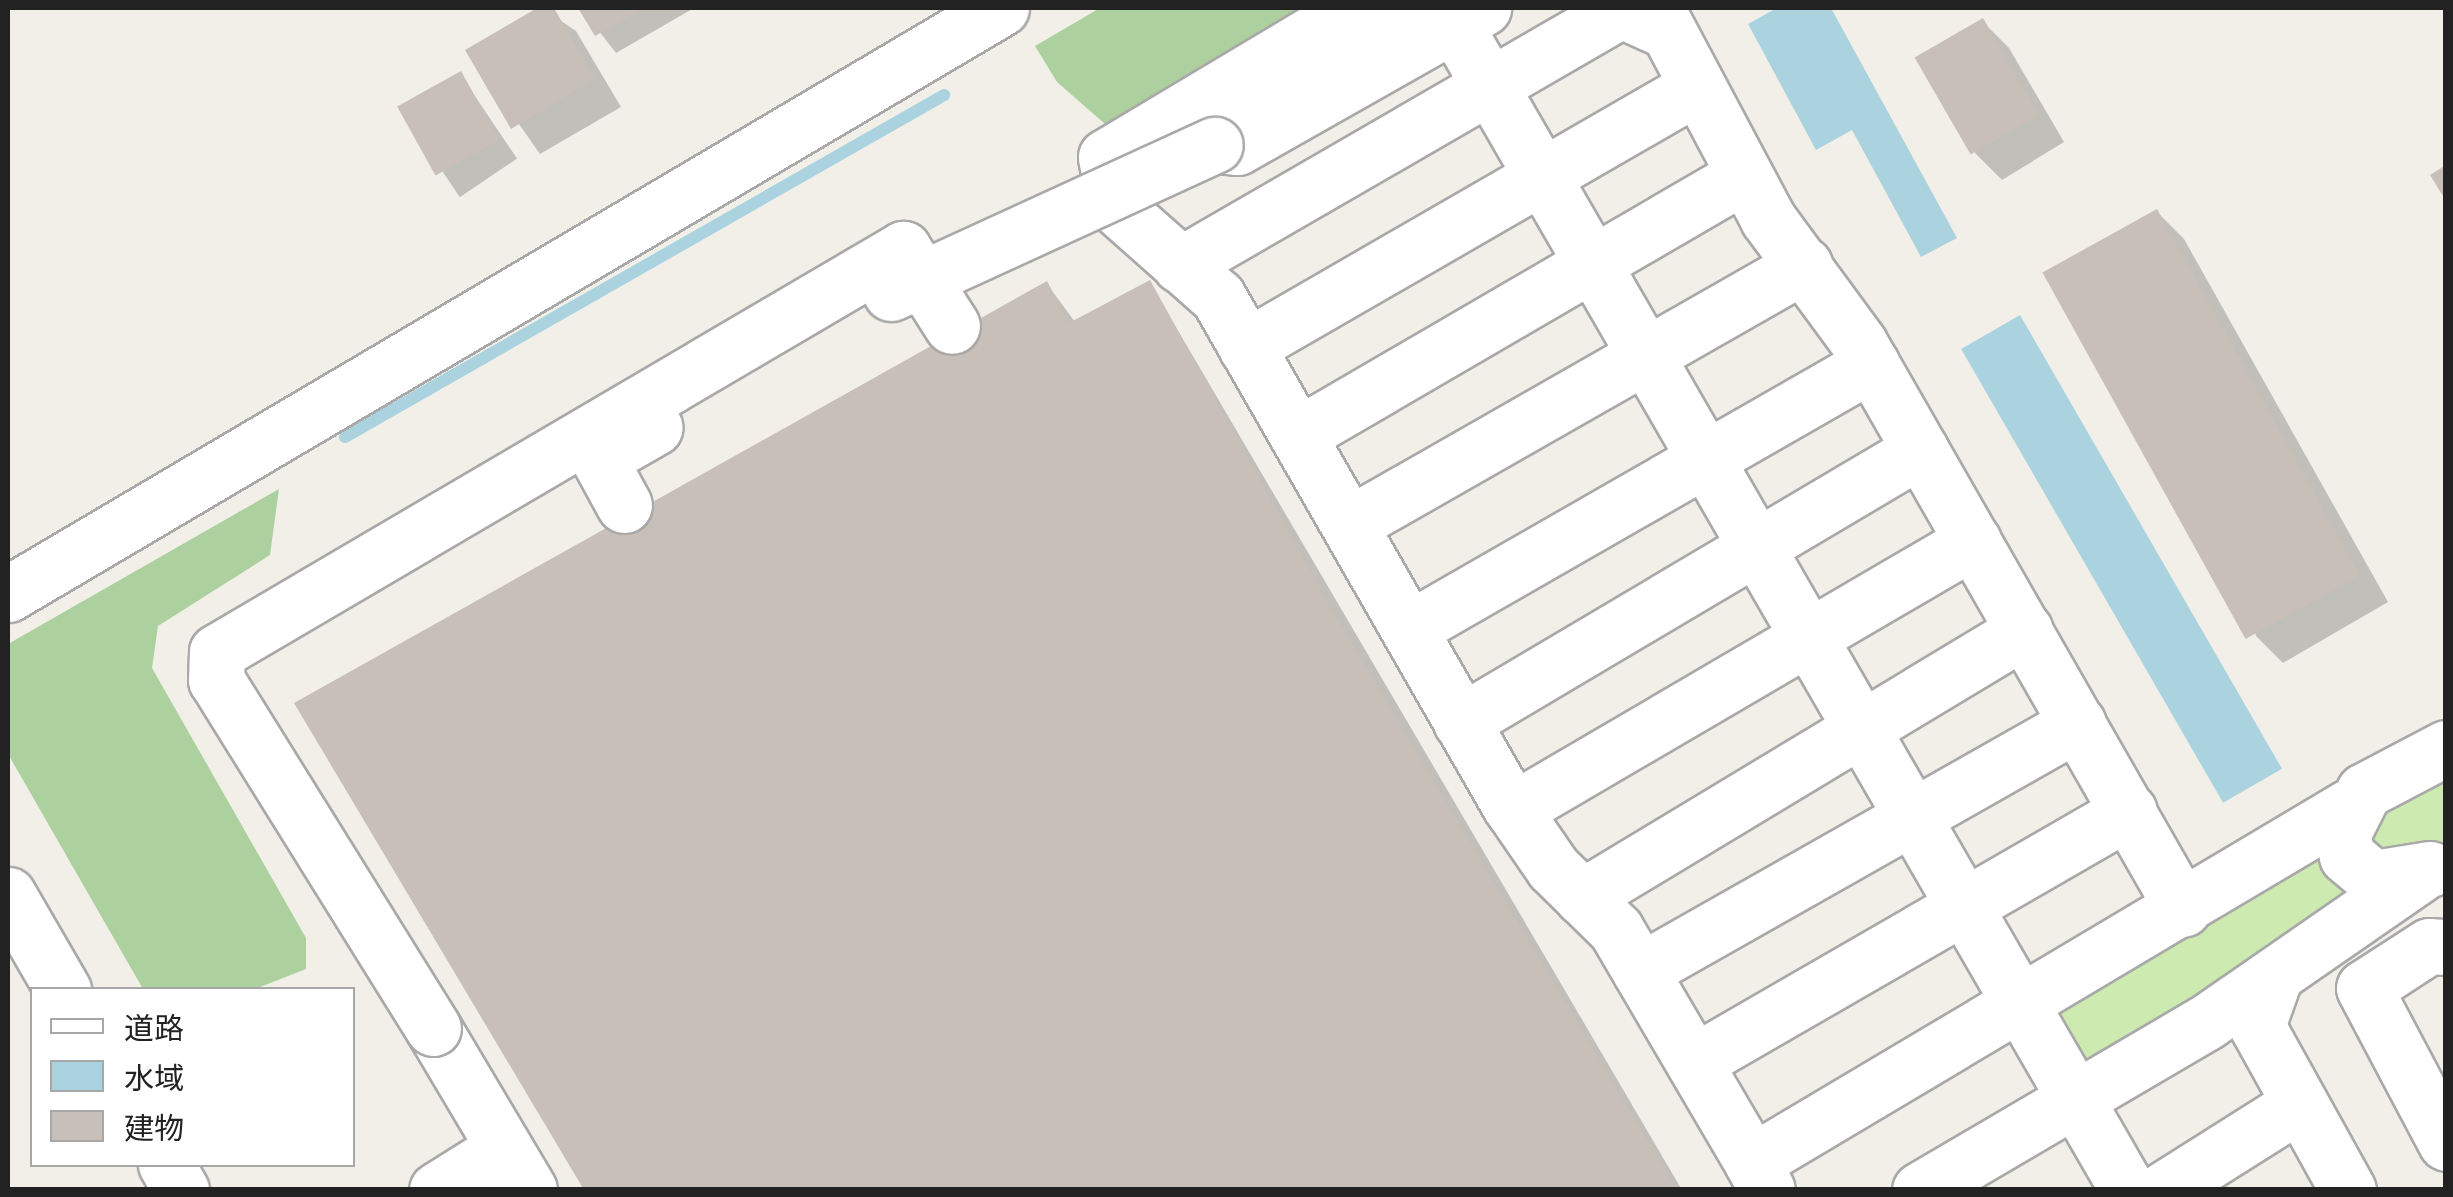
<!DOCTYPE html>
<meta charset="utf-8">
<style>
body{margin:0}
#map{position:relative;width:2453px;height:1197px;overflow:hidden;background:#f2efe9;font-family:Rubik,"Noto Sans JP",sans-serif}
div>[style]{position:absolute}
.grass>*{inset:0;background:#cdebb0}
.forest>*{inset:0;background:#add19e}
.water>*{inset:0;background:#aad3df;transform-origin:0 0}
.shadow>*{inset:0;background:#0003;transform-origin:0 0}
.stream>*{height:12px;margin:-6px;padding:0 6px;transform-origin:6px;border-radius:6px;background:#aad3df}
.building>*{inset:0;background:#c7bfb8;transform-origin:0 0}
.roads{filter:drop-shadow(2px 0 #a9a9a9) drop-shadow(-2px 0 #a9a9a9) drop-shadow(0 2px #a9a9a9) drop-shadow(0 -2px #a9a9a9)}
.minor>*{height:55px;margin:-27.5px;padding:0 27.5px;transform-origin:27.5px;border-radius:27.5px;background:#fff}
.bridges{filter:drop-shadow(2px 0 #a9a9a9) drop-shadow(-2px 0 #a9a9a9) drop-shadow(0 2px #a9a9a9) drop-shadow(0 -2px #a9a9a9)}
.minor-bridge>*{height:55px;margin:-27.5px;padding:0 27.5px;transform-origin:27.5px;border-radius:27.5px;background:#fff}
span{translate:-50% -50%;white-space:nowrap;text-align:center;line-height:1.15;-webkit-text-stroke:8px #fff;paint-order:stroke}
.frame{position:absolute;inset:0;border:10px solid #222;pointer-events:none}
.legend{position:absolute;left:30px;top:987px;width:325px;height:180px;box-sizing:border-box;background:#fff;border:2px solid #a7a7a7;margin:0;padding:12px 18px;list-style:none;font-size:30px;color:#222}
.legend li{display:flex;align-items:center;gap:20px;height:50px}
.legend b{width:50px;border:2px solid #a7a7a7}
</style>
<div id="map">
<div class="grass">
<i style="clip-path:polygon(2445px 762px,2445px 845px,2407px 870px,2368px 862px,2365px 810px)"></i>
<i style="clip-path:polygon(2318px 833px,2366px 903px,2089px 1069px,2053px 1019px,2057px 1004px)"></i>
</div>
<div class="forest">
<i style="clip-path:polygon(1100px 8px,1314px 8px,1113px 131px,1057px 82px,1035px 46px)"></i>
<i style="clip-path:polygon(279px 489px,270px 555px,158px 626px,152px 668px,306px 938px,306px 969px,255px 989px,143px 989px,8px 754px,8px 644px)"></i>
</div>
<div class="water">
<i style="clip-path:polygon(1777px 8px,1831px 8px,1957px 238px,1921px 257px,1852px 130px,1816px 150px,1748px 24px)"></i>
<i style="left:2020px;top:315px;width:524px;height:68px;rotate:60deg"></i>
</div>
<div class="shadow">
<i style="clip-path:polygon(542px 8px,576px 31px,621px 107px,540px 154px,468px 51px)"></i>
<i style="clip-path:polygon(581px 8px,694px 8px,616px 53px)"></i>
<i style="clip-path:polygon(1982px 21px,2009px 48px,2064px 142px,2002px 180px,1975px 153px)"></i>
<i style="left:460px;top:74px;width:102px;height:69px;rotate:56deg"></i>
<i style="clip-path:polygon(2157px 212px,2184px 239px,2388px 602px,2283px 663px,2256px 636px)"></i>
<i style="clip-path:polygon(1150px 283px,1682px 1190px,587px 1190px,1047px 284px,1075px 322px)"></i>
</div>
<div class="stream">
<i style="left:345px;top:437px;width:690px;rotate:-29.72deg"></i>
</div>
<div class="building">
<i style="clip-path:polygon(537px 8px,554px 8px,595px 79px,511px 129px,465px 50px)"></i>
<i style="clip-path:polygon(578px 8px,645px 8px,595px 36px)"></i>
<i style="left:1983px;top:18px;width:112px;height:79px;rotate:60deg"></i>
<i style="left:461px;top:71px;width:79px;height:73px;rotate:61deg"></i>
<i style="clip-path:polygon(2446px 165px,2446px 201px,2430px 175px)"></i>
<i style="left:2157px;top:209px;width:419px;height:131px;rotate:61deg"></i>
<i style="clip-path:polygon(1150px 280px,1333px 612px,1677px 1190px,584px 1190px,294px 703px,1047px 281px,1069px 323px)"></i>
</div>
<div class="roads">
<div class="minor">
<i style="left:1355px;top:8px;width:290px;rotate:149.1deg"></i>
<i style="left:1106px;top:157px;width:50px;rotate:79.6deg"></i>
<i style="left:1115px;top:206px;width:137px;rotate:41.5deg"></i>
<i style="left:1218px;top:297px;width:585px;rotate:60.15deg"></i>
<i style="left:1509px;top:804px;width:78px;rotate:55.5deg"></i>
<i style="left:1553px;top:868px;width:88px;rotate:44.5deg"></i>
<i style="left:1616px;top:930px;width:269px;rotate:59.6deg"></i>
<i style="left:1426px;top:8px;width:224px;rotate:150.2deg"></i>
<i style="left:1232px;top:119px;width:31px;rotate:123deg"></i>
<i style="left:1215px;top:145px;width:22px;rotate:5deg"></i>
<i style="left:1237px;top:147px;width:283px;rotate:-29.5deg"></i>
<i style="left:1656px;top:8px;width:239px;rotate:62deg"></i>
<i style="left:1768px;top:219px;width:154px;rotate:53.7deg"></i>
<i style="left:1859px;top:343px;width:652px;rotate:60.21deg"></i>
<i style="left:1454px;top:24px;width:1347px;rotate:59.97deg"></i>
<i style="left:1180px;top:265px;width:509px;rotate:-30.04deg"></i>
<i style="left:1621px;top:10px;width:42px;rotate:24.1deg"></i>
<i style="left:1246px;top:347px;width:516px;rotate:-29.99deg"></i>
<i style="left:1298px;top:435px;width:515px;rotate:-30.2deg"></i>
<i style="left:1350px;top:524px;width:523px;rotate:-29.7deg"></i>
<i style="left:8px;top:594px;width:1153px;rotate:-30.55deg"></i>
<i style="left:1409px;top:629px;width:533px;rotate:-29.84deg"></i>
<i style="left:1461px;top:722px;width:534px;rotate:-30.65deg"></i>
<i style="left:1513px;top:810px;width:533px;rotate:-30.32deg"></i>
<i style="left:2430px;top:869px;width:58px;rotate:171deg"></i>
<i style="left:2373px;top:878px;width:34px;rotate:-140deg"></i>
<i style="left:2347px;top:856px;width:22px;rotate:-103deg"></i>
<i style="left:2342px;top:835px;width:49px;rotate:-63.4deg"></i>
<i style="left:2364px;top:791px;width:93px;rotate:-27.7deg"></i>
<i style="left:8px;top:895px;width:110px;rotate:59.9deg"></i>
<i style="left:1582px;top:897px;width:517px;rotate:-31.08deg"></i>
<i style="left:2446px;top:947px;width:17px;rotate:-177deg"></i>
<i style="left:2429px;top:946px;width:77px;rotate:147.1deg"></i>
<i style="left:2364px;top:988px;width:175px;rotate:62.1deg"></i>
<i style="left:1640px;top:971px;width:503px;rotate:-29.52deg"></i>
<i style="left:2274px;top:978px;width:51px;rotate:109.5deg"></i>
<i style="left:2257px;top:1026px;width:188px;rotate:61deg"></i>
<i style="left:433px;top:1028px;width:188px;rotate:59.3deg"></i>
<i style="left:1694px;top:1062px;width:502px;rotate:-29.99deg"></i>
<i style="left:166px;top:1164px;width:30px;rotate:60deg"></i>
<i style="left:437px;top:1190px;width:79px;rotate:-32.1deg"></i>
<i style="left:1767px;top:1190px;width:32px;rotate:-118deg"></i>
<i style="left:1752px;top:1162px;width:695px;rotate:-30.74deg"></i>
<i style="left:1920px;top:1190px;width:330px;rotate:-30.4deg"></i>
<i style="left:2205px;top:1023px;width:262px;rotate:-34.7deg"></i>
<i style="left:2163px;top:1190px;width:161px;rotate:-32.3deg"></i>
</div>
</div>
<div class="bridges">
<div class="minor-bridge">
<i style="left:891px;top:293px;width:356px;rotate:-24.6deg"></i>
<i style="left:624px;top:505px;width:52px;rotate:-118.5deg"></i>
<i style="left:599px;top:459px;width:64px;rotate:-29.7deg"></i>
<i style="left:433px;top:1028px;width:410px;rotate:-121.9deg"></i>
<i style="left:216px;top:680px;width:28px;rotate:-88deg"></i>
<i style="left:217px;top:652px;width:796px;rotate:-30.43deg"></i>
<i style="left:903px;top:249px;width:91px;rotate:57.5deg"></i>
</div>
</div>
<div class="frame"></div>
<ul class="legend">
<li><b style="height:12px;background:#fff"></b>道路</li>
<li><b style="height:28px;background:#aad3df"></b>水域</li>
<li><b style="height:28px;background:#c7bfb8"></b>建物</li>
</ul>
</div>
